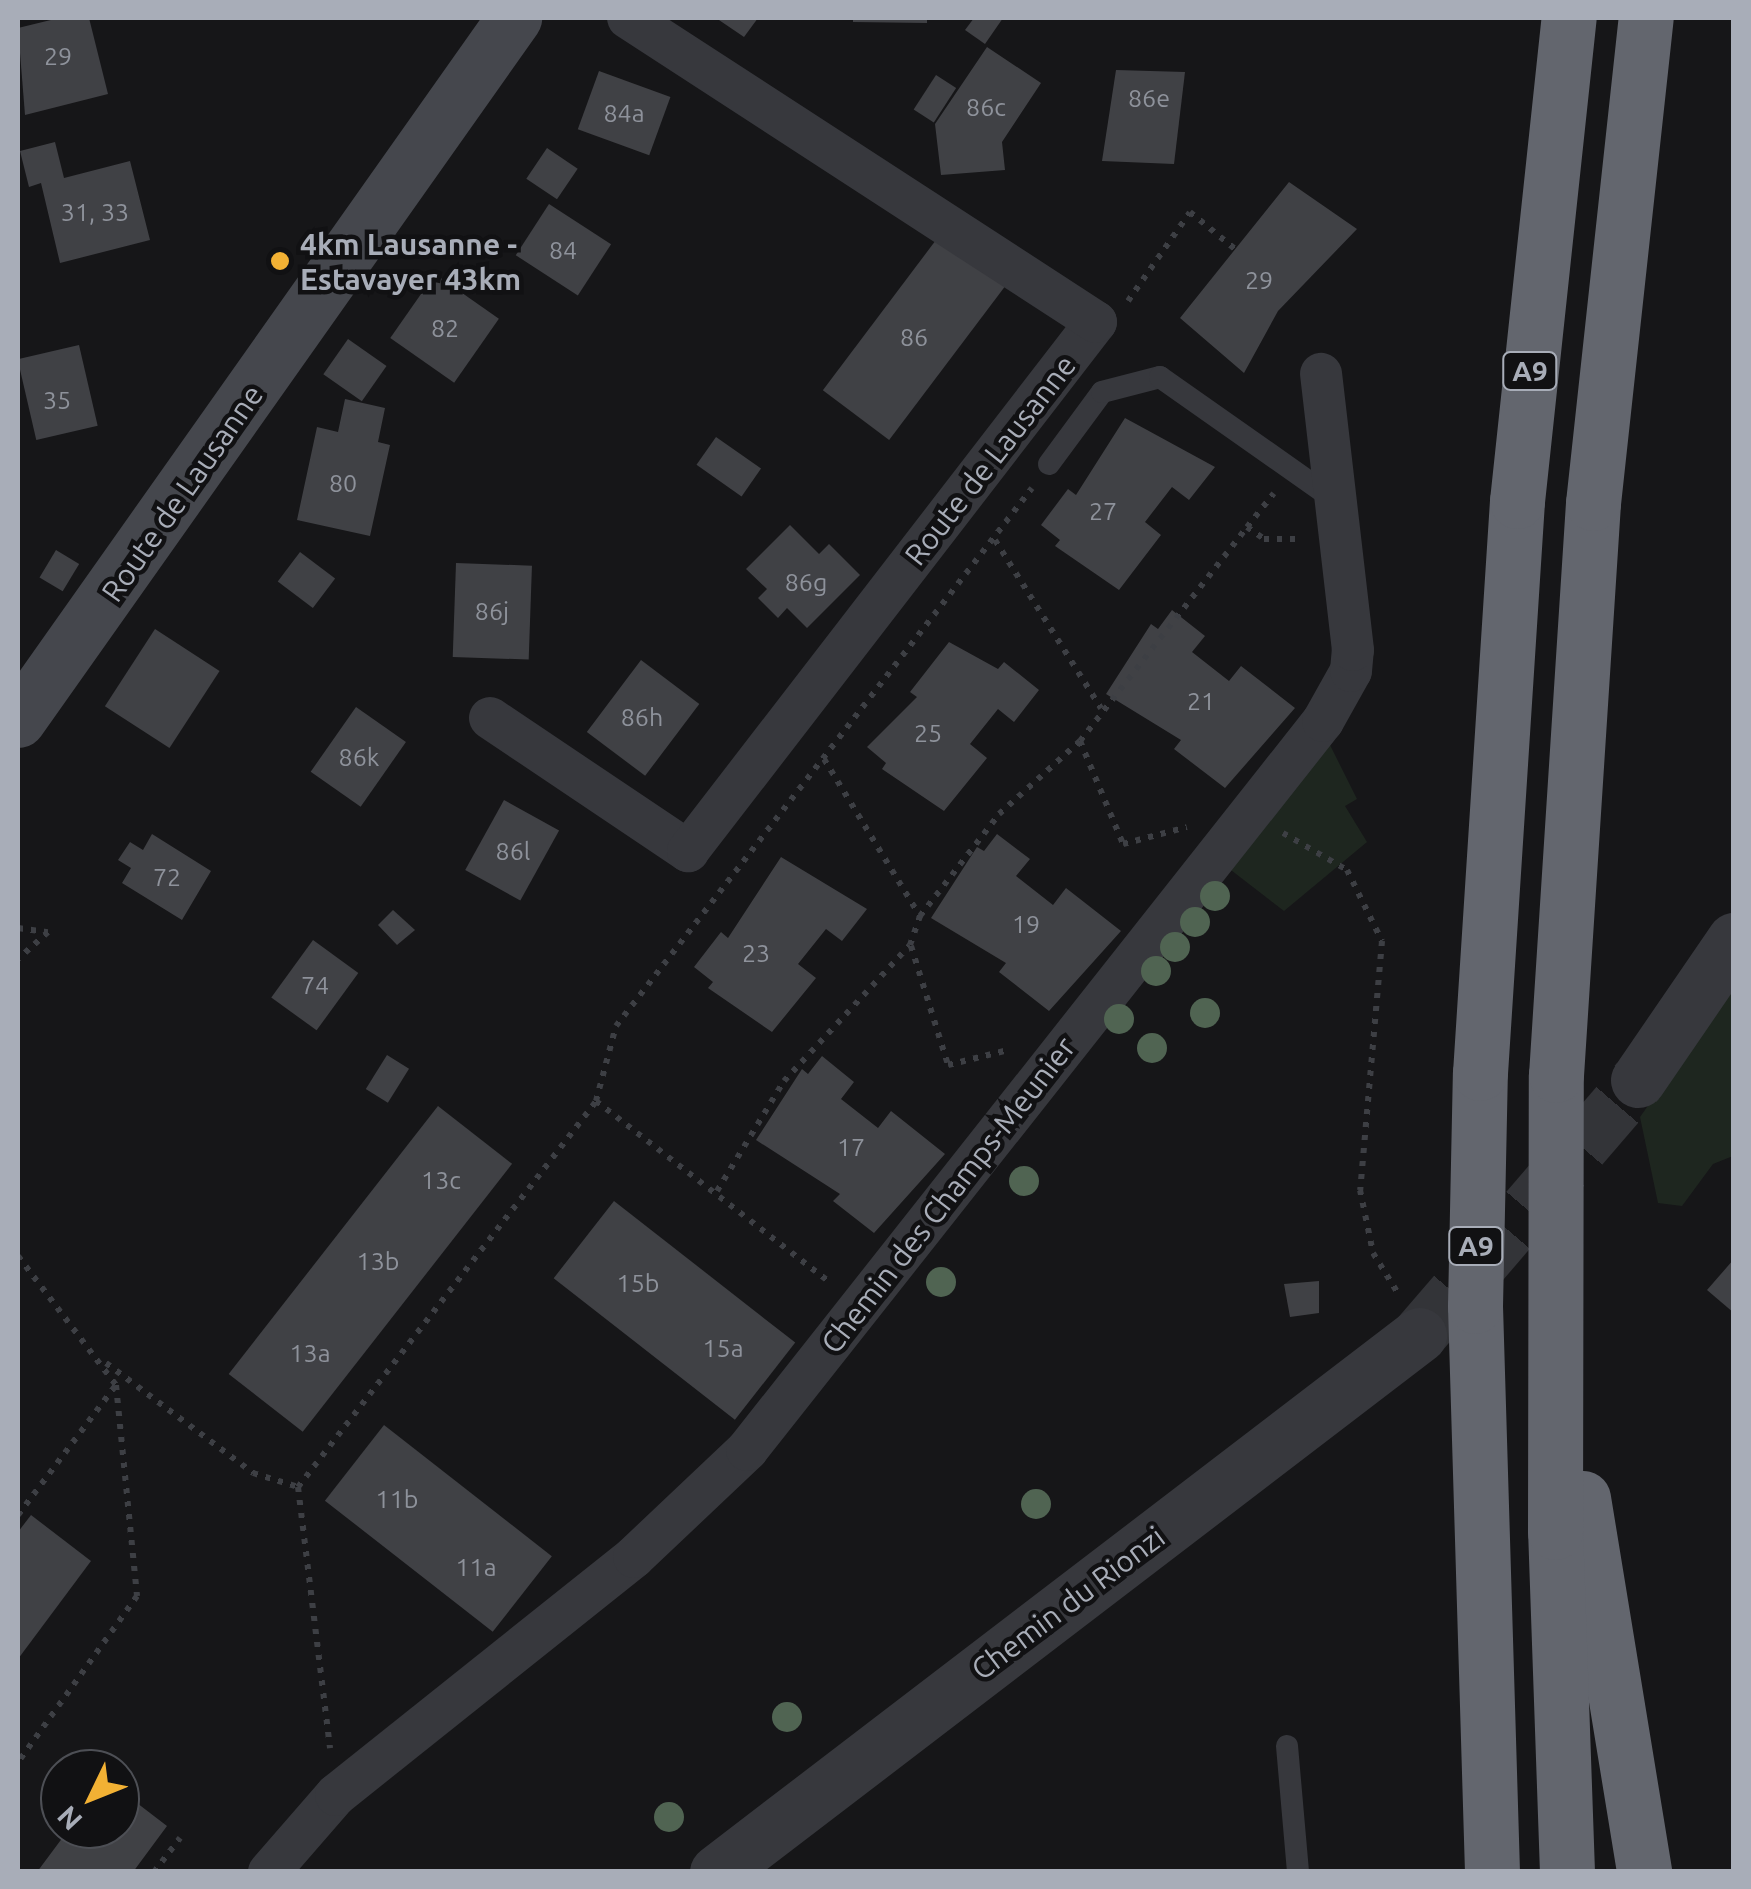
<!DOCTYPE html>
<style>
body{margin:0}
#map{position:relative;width:1751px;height:1889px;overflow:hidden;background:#161618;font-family:Ubuntu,sans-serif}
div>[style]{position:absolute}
.green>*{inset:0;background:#1e261f}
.building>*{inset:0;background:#404145;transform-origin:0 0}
.tertiary-tunnel>*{height:55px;margin-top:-27.5px;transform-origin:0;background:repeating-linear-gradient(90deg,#333438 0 55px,transparent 0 83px)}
.path>*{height:6px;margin-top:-3px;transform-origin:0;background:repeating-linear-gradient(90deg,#3d3f44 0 5px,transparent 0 13px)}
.service>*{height:22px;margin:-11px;padding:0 11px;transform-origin:11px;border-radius:11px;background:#37383d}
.minor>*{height:42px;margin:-21px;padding:0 21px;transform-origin:21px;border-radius:21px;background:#37383d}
.tertiary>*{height:55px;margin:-27.5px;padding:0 27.5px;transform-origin:27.5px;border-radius:27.5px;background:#37383d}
.secondary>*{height:55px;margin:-27.5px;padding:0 27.5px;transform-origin:27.5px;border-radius:27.5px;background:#45474d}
.motorway>*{height:55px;margin:-27.5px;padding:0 27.5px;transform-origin:27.5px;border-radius:27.5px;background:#63666e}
.trees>*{width:30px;height:30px;margin:-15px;border-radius:50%;background:#506452}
.dots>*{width:28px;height:28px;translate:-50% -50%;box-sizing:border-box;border:5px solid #111113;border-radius:50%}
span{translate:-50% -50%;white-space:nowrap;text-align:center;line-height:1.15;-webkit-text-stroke:9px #111113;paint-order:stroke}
.number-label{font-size:25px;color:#8e929b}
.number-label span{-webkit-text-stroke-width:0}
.shield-label span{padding:2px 8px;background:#111113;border:2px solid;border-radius:8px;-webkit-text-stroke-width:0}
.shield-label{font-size:28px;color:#a8adb8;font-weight:700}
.poi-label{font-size:30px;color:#a8adb8;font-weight:700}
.left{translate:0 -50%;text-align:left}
.street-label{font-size:30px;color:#a8adb8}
.frame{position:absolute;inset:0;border:20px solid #a8adb8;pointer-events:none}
.north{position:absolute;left:40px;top:1749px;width:100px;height:100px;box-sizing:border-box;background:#111113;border:2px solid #4d4f55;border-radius:50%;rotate:227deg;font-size:28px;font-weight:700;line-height:40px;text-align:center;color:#a8adb8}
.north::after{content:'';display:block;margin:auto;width:35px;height:45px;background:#f2b134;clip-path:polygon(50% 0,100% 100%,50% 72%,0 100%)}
</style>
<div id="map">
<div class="green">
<i style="clip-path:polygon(1327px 739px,1357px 799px,1345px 806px,1367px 842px,1284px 911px,1227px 867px)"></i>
<i style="clip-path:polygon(1733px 985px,1733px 1156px,1713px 1164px,1682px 1206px,1658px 1203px,1640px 1117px)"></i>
</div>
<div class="building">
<i style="clip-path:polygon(59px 18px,89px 18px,108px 94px,25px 115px,18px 28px)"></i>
<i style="clip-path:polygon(716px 18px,758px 18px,744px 37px)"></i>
<i style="clip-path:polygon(853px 18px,927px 18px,927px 23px,853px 22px)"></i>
<i style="clip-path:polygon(974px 18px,1003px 18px,985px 44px,965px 30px)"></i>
<i style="clip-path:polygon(987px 47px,1041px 83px,1002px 142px,1005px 170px,941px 175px,935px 124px)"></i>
<i style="clip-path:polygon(1116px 70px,1185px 72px,1174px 164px,1102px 161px)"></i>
<i style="left:599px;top:71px;width:76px;height:62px;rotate:20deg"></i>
<i style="left:936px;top:75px;width:24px;height:41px;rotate:33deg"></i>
<i style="clip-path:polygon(55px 142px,64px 178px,130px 161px,150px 240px,60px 263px,41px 183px,29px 187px,20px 151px)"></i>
<i style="left:547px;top:148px;width:37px;height:37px;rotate:34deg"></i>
<i style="clip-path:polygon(1289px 182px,1357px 229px,1278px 311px,1244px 373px,1180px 318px)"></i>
<i style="left:549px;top:204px;width:74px;height:61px;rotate:33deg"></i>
<i style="left:939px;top:236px;width:83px;height:193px;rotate:37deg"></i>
<i style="left:435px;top:274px;width:78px;height:78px;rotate:35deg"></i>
<i style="left:348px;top:339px;width:47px;height:43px;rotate:35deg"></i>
<i style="left:79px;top:345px;width:83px;height:63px;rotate:77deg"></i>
<i style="clip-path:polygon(345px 399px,385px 408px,378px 442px,390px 445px,370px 536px,297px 520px,317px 427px,338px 432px)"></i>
<i style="clip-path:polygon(1125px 418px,1215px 467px,1189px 500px,1172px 487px,1145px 522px,1161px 535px,1119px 590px,1055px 546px,1060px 540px,1041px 525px,1068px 489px,1076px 495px)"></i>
<i style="left:716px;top:437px;width:55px;height:34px;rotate:35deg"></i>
<i style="clip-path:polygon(790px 525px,819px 554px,829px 544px,860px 575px,807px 628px,787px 608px,778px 618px,758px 598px,767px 589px,746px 569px)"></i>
<i style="left:56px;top:550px;width:27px;height:32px;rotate:31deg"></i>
<i style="left:300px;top:552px;width:44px;height:37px;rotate:37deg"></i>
<i style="left:456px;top:563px;width:76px;height:94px;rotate:2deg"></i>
<i style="clip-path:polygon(1172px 610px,1205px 636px,1192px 652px,1229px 681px,1241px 666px,1295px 708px,1225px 788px,1174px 749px,1181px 740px,1106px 694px,1151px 624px,1158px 629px)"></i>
<i style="left:155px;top:629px;width:77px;height:92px;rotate:33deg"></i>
<i style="clip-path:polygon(949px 642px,998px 669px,1004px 662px,1039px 690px,1014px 722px,998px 709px,970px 744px,987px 758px,944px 811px,882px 769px,886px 763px,867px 747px,917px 697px,910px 692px)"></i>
<i style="left:641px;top:660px;width:73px;height:90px;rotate:37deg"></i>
<i style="left:356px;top:707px;width:61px;height:79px;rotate:35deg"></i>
<i style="left:504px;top:800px;width:63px;height:80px;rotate:29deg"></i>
<i style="clip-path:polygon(152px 834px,211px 871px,182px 920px,122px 883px,131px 868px,118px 860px,130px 842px,143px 850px)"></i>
<i style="clip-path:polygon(997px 834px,1030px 859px,1016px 876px,1053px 905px,1066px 888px,1121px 931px,1049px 1011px,999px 972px,1006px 963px,931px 918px,977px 847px,984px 851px)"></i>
<i style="clip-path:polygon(781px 857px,867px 909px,842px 941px,826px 929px,798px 964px,816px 978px,772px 1032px,708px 988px,713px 982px,694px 967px,721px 932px,728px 938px)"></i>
<i style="clip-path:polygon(393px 910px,415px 930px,397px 945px,378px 925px)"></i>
<i style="left:313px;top:940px;width:56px;height:71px;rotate:36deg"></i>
<i style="left:387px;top:1055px;width:26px;height:40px;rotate:32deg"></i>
<i style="clip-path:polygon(822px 1056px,854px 1082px,841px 1099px,878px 1128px,891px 1111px,945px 1154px,874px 1233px,833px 1201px,840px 1194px,756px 1140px,802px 1069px,808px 1074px)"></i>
<i style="left:438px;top:1106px;width:94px;height:340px;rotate:38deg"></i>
<i style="left:614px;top:1201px;width:230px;height:98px;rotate:38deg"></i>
<i style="clip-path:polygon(1734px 1259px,1734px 1313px,1707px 1290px)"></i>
<i style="clip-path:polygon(1319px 1281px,1319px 1313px,1290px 1317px,1284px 1284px)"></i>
<i style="left:384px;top:1425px;width:213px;height:96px;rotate:38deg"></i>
<i style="clip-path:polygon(31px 1515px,91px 1561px,18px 1659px,18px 1532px)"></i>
<i style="clip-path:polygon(120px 1790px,167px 1826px,133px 1872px,37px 1872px,69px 1829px,120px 1829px)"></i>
</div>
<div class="tertiary-tunnel">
<i style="left:1419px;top:1335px;width:336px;rotate:-49.3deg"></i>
</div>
<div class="path">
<i style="left:1128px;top:301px;width:108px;rotate:-55.1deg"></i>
<i style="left:1190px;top:212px;width:58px;rotate:39.4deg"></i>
<i style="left:1247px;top:527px;width:43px;rotate:-51.5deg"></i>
<i style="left:995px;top:540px;width:199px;rotate:57.8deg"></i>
<i style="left:1080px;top:741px;width:112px;rotate:67.3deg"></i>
<i style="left:1123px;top:844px;width:66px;rotate:-14.9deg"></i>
<i style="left:824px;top:759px;width:184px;rotate:58.6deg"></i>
<i style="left:1283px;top:833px;width:74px;rotate:30deg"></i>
<i style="left:1347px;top:870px;width:79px;rotate:63.8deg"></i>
<i style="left:1382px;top:941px;width:250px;rotate:95deg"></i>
<i style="left:1360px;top:1190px;width:64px;rotate:78.3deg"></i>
<i style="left:1373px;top:1253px;width:49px;rotate:58.2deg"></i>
<i style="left:18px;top:928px;width:30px;rotate:8deg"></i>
<i style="left:48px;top:932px;width:40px;rotate:138deg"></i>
<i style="left:911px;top:946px;width:125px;rotate:72.7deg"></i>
<i style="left:948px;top:1065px;width:62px;rotate:-14deg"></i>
<i style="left:596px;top:1101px;width:294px;rotate:37.8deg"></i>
<i style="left:717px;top:1191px;width:129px;rotate:-58.7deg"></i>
<i style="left:784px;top:1081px;width:185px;rotate:-47.2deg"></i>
<i style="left:910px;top:945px;width:31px;rotate:-71deg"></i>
<i style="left:920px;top:916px;width:129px;rotate:-52.2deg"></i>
<i style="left:999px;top:814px;width:109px;rotate:-42deg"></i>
<i style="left:1080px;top:741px;width:271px;rotate:-52deg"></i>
<i style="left:1247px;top:527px;width:21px;rotate:35deg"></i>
<i style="left:1264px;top:539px;width:38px"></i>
<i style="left:18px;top:1256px;width:162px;rotate:52.8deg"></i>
<i style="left:116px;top:1385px;width:212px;rotate:84.3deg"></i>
<i style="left:137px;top:1596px;width:204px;rotate:125.6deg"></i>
<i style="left:106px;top:1363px;width:184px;rotate:36.8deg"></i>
<i style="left:253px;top:1473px;width:47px;rotate:17.3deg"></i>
<i style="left:298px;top:1487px;width:488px;rotate:-52.3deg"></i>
<i style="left:596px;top:1101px;width:78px;rotate:-75.1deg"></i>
<i style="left:616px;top:1026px;width:680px;rotate:-52.29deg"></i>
<i style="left:298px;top:1487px;width:263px;rotate:83deg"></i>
<i style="left:18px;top:1515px;width:163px;rotate:-53deg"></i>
<i style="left:154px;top:1872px;width:43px;rotate:-52.6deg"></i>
</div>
<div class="service">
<i style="left:1049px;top:464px;width:89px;rotate:-53.6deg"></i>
<i style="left:1102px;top:392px;width:60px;rotate:-14.5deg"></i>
<i style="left:1160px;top:377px;width:205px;rotate:35.1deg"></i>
<i style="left:1287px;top:1746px;width:126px;rotate:85deg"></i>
</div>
<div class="minor">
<i style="left:490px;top:718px;width:239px;rotate:33.9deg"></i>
<i style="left:688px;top:851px;width:668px;rotate:-52.36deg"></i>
<i style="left:1096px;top:322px;width:558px;rotate:-146.99deg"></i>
<i style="left:269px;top:1872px;width:102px;rotate:-49deg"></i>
<i style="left:336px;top:1795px;width:381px;rotate:-38.6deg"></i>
<i style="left:634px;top:1557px;width:156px;rotate:-43.4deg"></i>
<i style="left:747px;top:1450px;width:929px;rotate:-51.69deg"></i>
<i style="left:1323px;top:721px;width:57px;rotate:-60.8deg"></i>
<i style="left:1351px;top:671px;width:21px;rotate:-85deg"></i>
<i style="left:1353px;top:650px;width:278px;rotate:-96.6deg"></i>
</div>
<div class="tertiary">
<i style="left:1638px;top:1080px;width:170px;rotate:-55.6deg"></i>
<i style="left:717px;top:1872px;width:884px;rotate:-37.41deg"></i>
</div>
<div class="secondary">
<i style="left:18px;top:720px;width:860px;rotate:-54.76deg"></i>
</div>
<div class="motorway">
<i style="left:1583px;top:1498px;width:379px;rotate:80.7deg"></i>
<i style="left:1492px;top:1872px;width:566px;rotate:-91.72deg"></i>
<i style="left:1475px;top:1306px;width:233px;rotate:-88.8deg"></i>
<i style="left:1480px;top:1073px;width:573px;rotate:-86.3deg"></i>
<i style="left:1517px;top:501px;width:486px;rotate:-83.9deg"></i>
<i style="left:1567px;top:1872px;width:340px;rotate:-92deg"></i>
<i style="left:1555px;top:1532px;width:457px;rotate:-89.9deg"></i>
<i style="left:1556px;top:1075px;width:573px;rotate:-86.3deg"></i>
<i style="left:1593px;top:503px;width:488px;rotate:-83.8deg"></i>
</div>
<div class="trees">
<i style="left:1215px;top:896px"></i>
<i style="left:1195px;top:922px"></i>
<i style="left:1175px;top:947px"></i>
<i style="left:1156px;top:971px"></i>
<i style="left:1205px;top:1013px"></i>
<i style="left:1119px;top:1019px"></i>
<i style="left:1152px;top:1048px"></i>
<i style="left:1024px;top:1181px"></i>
<i style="left:941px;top:1282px"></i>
<i style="left:1036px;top:1504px"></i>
<i style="left:787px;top:1717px"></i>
<i style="left:669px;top:1817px"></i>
</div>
<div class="dots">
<i style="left:280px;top:261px;background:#f2b134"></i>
</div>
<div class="number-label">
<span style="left:58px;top:56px">29</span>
<span style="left:1149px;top:98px">86e</span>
<span style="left:986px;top:107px">86c</span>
<span style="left:624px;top:113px">84a</span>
<span style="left:95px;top:212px">31, 33</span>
<span style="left:563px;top:250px">84</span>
<span style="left:1259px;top:280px">29</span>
<span style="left:445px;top:328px">82</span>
<span style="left:914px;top:337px">86</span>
<span style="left:57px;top:400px">35</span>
<span style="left:343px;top:483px">80</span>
<span style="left:1103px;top:511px">27</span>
<span style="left:806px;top:582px">86g</span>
<span style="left:492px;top:611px">86j</span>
<span style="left:1201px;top:701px">21</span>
<span style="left:642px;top:717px">86h</span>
<span style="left:928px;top:733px">25</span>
<span style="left:359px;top:757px">86k</span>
<span style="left:513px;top:851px">86l</span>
<span style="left:167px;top:877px">72</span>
<span style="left:1026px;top:924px">19</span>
<span style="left:756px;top:953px">23</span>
<span style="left:315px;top:985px">74</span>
<span style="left:851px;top:1147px">17</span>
<span style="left:441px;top:1180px">13c</span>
<span style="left:378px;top:1261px">13b</span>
<span style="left:638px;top:1283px">15b</span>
<span style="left:723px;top:1348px">15a</span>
<span style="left:310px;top:1353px">13a</span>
<span style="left:397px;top:1499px">11b</span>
<span style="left:476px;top:1567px">11a</span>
</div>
<div class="shield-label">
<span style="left:1530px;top:371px">A9</span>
<span style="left:1476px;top:1246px">A9</span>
</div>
<div class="poi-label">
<span class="left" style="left:300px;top:261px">4km Lausanne -<br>Estavayer 43km</span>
</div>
<div class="street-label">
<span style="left:990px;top:460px;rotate:-52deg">Route de Lausanne</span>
<span style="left:182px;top:493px;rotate:-55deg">Route de Lausanne</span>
<span style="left:948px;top:1195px;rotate:-52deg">Chemin des Champs-Meunier</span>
<span style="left:1068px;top:1603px;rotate:-37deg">Chemin du Rionzi</span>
</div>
<div class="frame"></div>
<div class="north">N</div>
</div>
